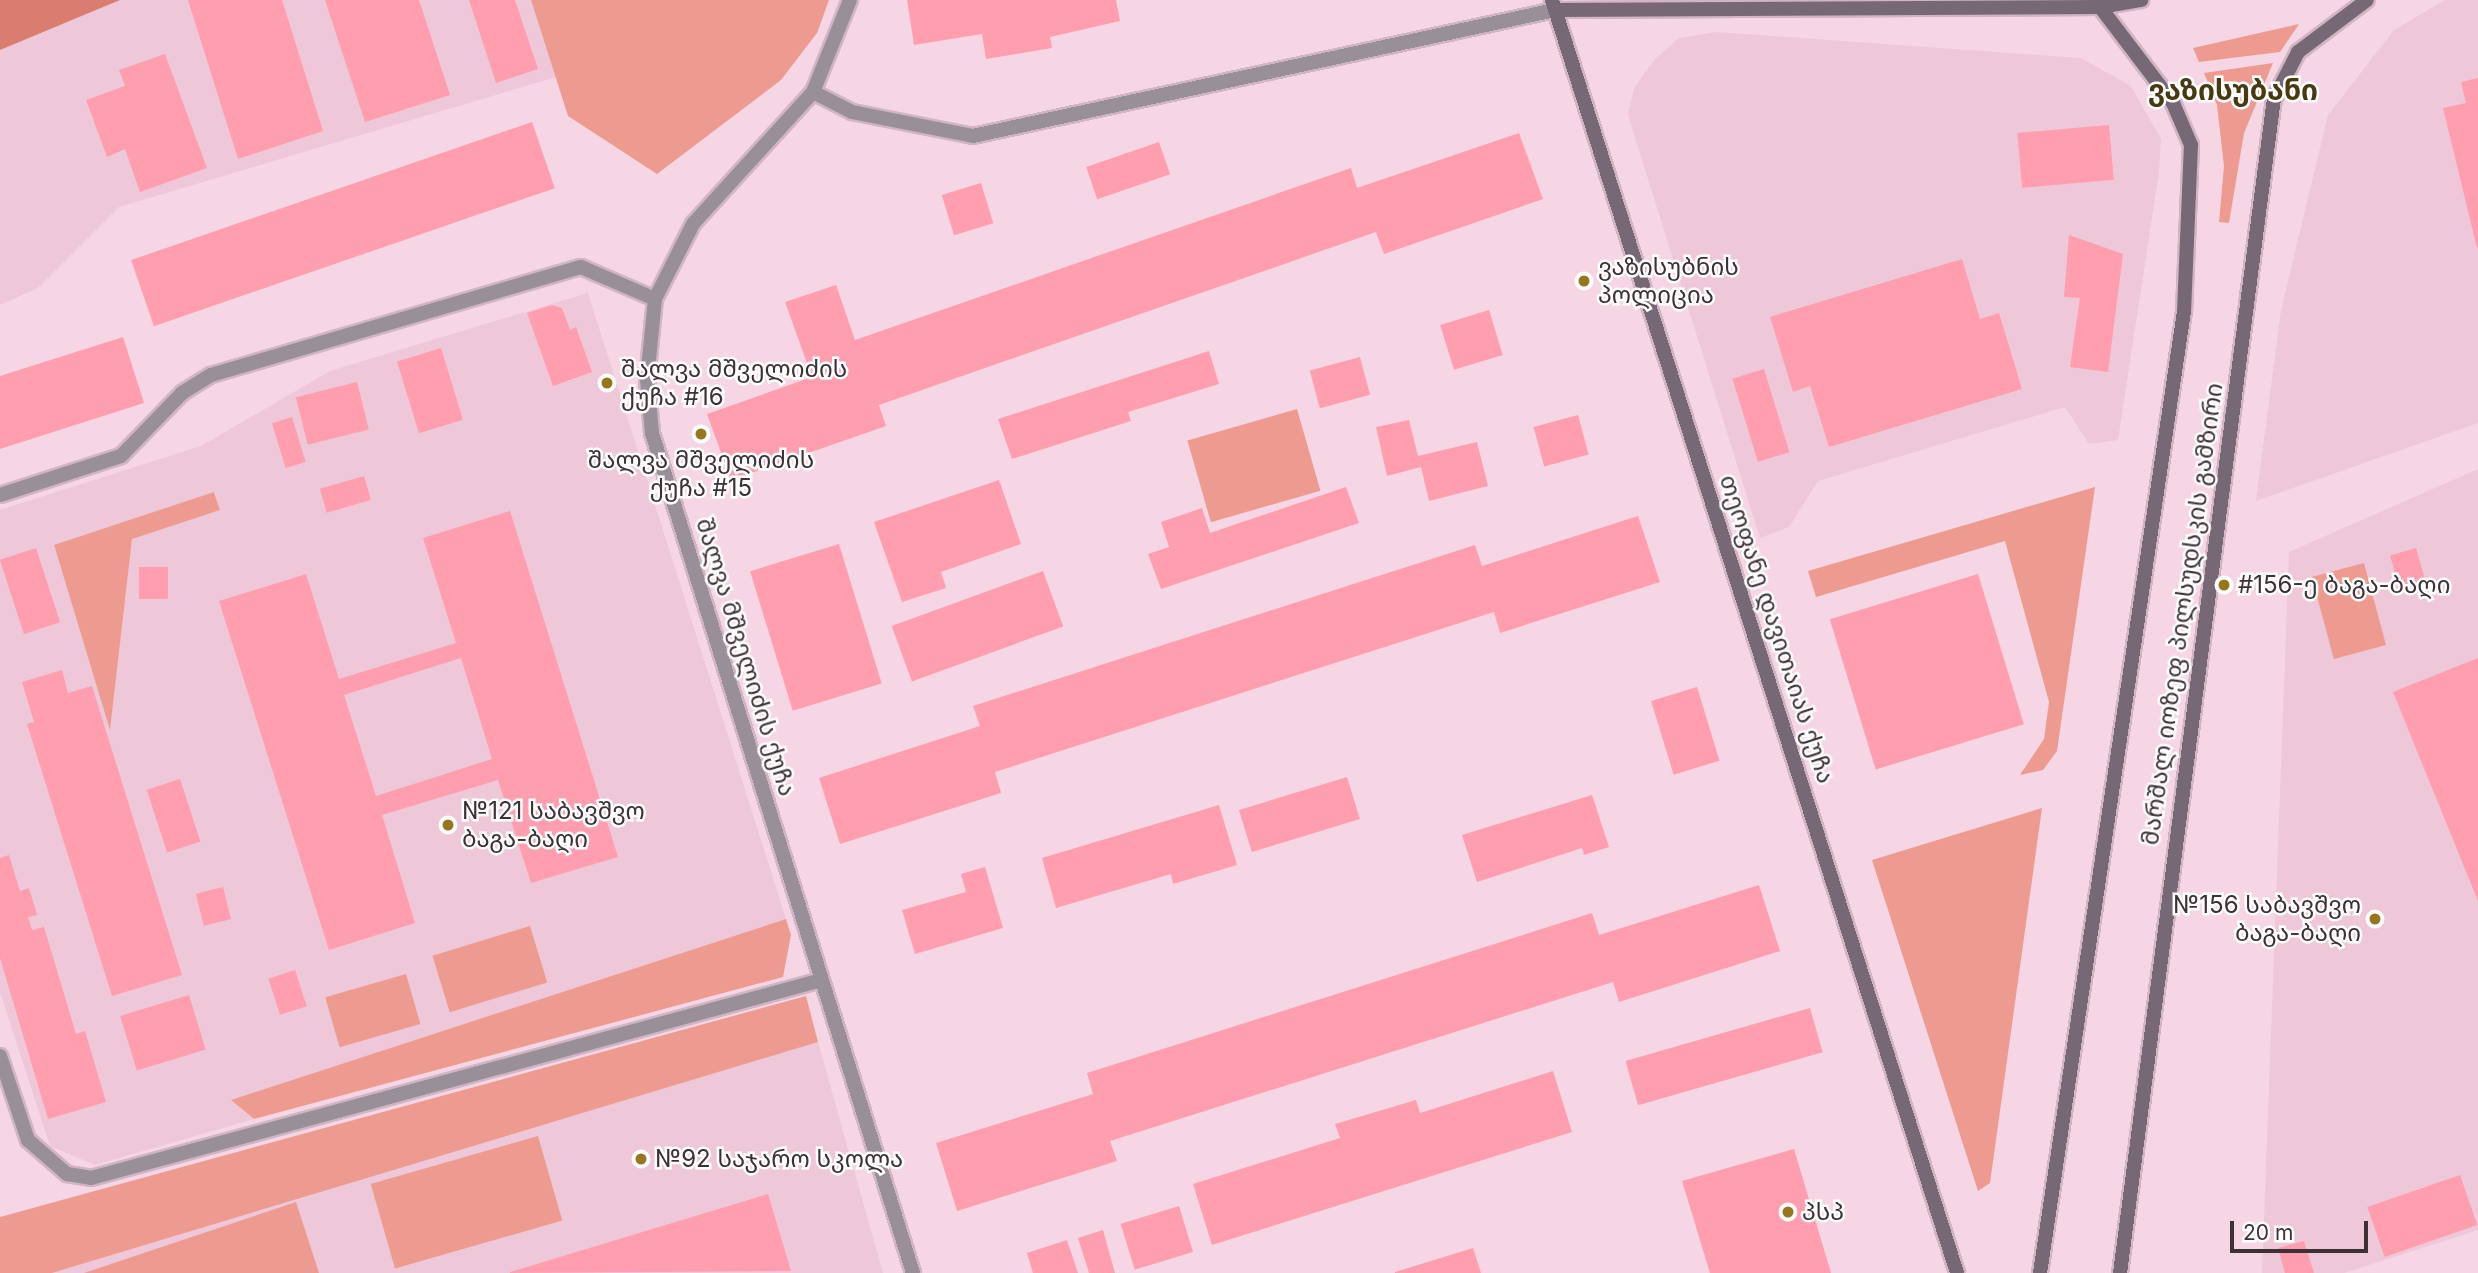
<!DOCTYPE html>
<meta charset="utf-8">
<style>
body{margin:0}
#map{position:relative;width:2478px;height:1273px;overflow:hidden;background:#f6d6e5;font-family:Inter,"Noto Sans Georgian",sans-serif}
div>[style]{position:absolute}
.built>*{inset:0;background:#eec7d9}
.green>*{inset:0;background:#ed9b90;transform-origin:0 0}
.forest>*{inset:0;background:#d97d71}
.building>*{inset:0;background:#ff9eaf;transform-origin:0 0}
.roads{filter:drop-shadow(2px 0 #d1b5c2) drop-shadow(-2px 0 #d1b5c2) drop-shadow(0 2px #d1b5c2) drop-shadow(0 -2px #d1b5c2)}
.street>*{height:14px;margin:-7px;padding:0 7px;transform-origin:7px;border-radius:7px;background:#998f98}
.secondary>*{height:14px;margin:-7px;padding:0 7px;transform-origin:7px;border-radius:7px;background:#776876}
.dots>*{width:19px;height:19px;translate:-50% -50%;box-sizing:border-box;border:4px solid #fff;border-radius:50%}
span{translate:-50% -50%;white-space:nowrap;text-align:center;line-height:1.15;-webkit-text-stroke:5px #fff;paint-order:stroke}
.poi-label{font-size:24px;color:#3d3136}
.left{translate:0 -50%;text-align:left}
.right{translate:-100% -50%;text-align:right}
.street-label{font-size:24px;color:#3d3136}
.quarter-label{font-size:28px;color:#483911;font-weight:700}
.scale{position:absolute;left:2230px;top:1221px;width:138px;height:32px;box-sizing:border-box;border:4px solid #3d3136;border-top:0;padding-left:9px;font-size:21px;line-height:24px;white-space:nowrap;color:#3d3136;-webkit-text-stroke:5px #fff;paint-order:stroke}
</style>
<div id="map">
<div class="built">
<i style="clip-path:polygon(120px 0,531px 0,556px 77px,119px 207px,38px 288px,0 305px,0 50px)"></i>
<i style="clip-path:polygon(2445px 0,2478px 0,2478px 423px,2256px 501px,2281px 310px,2328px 115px,2394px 30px)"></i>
<i style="clip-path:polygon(1717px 32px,2081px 58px,2131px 86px,2161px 139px,2159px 172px,2118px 440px,2089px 444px,2065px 407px,1818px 481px,1789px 527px,1760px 538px,1628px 115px,1634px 88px,1655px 59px,1679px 38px)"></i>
<i style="clip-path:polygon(evenodd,588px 293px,786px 919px,231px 1100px,254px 1119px,95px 1165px,50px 1146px,0 992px,0 510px,201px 446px,330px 371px,588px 293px,215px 492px,219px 510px,132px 538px,110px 728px,54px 546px,215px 492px)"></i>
<i style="clip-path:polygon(2478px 469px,2478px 1230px,2344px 1273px,2262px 1273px,2289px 552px)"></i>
<i style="clip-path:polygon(818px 1042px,883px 1273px,52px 1273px)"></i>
</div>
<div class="green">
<i style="clip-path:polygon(531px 0,829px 0,817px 33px,781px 80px,657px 174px,568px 116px)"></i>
<i style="clip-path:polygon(2299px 24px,2280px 52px,2199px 62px,2193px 48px)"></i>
<i style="clip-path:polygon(2273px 63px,2244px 133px,2229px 223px,2219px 222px,2224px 166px,2217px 105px,2204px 73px)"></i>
<i style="left:1297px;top:409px;width:85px;height:114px;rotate:74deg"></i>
<i style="clip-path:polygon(2095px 487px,2057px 751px,2043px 770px,2020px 775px,2044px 739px,2049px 702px,2005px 541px,1816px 597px,1808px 571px)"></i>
<i style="clip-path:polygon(214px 492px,220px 510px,132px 539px,110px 730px,54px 545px)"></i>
<i style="left:2364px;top:563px;width:85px;height:54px;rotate:75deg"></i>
<i style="clip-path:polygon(2042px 808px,1990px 1183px,1978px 1191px,1872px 860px)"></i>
<i style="clip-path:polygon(786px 919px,791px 935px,783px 977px,254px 1119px,231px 1100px)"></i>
<i style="left:530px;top:926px;width:59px;height:102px;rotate:73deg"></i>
<i style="left:406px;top:974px;width:52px;height:84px;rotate:74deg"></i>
<i style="clip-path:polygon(806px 996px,818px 1042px,52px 1273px,0 1273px,0 1217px)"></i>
<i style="left:538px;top:1136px;width:88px;height:174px;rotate:74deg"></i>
<i style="clip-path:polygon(296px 1202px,319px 1273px,84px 1273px)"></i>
</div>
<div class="forest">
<i style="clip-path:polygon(0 0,120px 0,0 50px)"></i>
</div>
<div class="building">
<i style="clip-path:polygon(188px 0,282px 0,323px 131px,238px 159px)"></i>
<i style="clip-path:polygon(325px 0,419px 0,450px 95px,365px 122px)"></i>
<i style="clip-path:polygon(469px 0,515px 0,538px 69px,496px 83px)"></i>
<i style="clip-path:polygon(907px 0,1116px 0,1120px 21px,1050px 37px,1052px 48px,986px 59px,982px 34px,914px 45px)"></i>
<i style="clip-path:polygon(165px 54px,207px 168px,140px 192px,125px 149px,107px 157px,86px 100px,125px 86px,119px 70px)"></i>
<i style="clip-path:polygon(2478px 78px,2478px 247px,2477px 248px,2443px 108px,2466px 103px,2461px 82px)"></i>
<i style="left:532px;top:122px;width:70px;height:424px;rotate:71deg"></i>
<i style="left:2109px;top:125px;width:55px;height:92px;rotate:85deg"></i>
<i style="clip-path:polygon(1519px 133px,1543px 199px,1384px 254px,1376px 232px,879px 405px,886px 426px,731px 480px,707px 414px,812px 377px,785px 302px,836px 285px,855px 340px,1351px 168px,1357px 188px)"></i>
<i style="left:1159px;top:142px;width:34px;height:77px;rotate:71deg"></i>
<i style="left:981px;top:183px;width:42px;height:41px;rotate:73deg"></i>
<i style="clip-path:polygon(2069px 235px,2123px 254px,2108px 372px,2070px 367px,2080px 298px,2064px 297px)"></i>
<i style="clip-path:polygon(1962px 259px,1980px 319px,1999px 313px,2022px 389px,1829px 447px,1810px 386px,1793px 392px,1770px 317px)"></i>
<i style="clip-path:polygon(552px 305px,562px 308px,570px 330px,576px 327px,592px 372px,553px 386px,527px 313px)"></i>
<i style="left:1489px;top:310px;width:47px;height:51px;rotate:73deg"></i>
<i style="clip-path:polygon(123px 337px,144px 403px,0 449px,0 376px)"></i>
<i style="left:441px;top:348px;width:75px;height:46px;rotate:73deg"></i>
<i style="clip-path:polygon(1209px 351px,1219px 384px,1128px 412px,1131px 421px,1012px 459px,998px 419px)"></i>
<i style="left:1360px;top:357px;width:39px;height:52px;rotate:75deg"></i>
<i style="left:1764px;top:369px;width:87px;height:33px;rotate:73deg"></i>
<i style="left:357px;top:382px;width:49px;height:63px;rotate:76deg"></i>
<i style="left:1578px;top:415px;width:41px;height:46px;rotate:75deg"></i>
<i style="left:292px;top:417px;width:47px;height:21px;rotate:73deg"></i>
<i style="clip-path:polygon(1409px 420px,1418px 456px,1477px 442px,1488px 486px,1429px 501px,1421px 467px,1387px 476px,1376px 427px)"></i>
<i style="left:364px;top:476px;width:25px;height:46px;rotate:74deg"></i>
<i style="clip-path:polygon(999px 480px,1021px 544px,941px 572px,946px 588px,902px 602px,874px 522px)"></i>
<i style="clip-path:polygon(1346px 487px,1359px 523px,1161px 589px,1148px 554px,1169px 547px,1161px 522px,1202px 508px,1210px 533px)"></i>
<i style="clip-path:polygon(evenodd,510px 511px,618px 857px,531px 883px,498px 780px,382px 815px,415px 923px,329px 950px,219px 601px,306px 574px,339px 679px,456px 643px,423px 538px,510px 511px,461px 658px,492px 759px,376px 796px,344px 695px,461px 658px)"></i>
<i style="clip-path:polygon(1638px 516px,1660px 582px,1500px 633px,1494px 612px,995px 772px,1001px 793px,840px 844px,819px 778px,980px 726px,973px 706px,1475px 545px,1482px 566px)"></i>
<i style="left:839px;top:544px;width:146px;height:93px;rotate:73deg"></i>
<i style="left:36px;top:548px;width:78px;height:38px;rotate:72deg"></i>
<i style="left:2416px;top:548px;width:32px;height:27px;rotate:74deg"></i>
<i style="left:139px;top:567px;width:29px;height:32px"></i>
<i style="left:1043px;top:571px;width:59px;height:161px;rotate:70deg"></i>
<i style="left:1978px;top:574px;width:157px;height:155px;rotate:73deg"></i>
<i style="clip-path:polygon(2478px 658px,2478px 901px,2393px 692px)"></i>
<i style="clip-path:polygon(62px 670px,68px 693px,92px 686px,182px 975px,112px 996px,27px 724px,34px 722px,22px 682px)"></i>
<i style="left:1697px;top:687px;width:77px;height:48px;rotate:73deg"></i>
<i style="left:1347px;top:777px;width:44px;height:113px;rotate:73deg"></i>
<i style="left:180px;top:779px;width:66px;height:35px;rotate:72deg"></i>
<i style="clip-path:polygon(1592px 795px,1609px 847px,1584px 855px,1582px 848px,1477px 882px,1462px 835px)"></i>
<i style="clip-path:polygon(1219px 805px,1237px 865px,1173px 884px,1171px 874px,1056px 908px,1042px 858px)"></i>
<i style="clip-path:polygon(9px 855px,20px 891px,29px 888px,37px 915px,28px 917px,32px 930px,44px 927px,76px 1034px,85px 1031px,106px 1102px,48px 1119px,0 958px,0 858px)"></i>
<i style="clip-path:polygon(985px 867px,1003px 928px,915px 954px,902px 910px,966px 892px,961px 874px)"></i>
<i style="clip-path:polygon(1759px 885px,1780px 951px,1619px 1002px,1613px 982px,1110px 1141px,1117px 1161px,957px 1211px,936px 1143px,1093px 1094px,1087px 1073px,1592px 913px,1599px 935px)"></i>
<i style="left:223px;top:887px;width:33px;height:28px;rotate:76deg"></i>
<i style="left:295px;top:970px;width:38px;height:28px;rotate:72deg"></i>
<i style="left:189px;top:995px;width:57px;height:72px;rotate:73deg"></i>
<i style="left:1810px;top:1008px;width:46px;height:192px;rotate:74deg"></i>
<i style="clip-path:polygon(1553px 1071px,1572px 1132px,1212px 1245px,1193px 1184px,1340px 1138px,1335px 1124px,1416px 1100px,1420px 1113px)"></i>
<i style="clip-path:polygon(1794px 1149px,1831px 1273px,1710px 1273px,1682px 1181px)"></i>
<i style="left:2460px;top:1175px;width:53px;height:98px;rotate:71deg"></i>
<i style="clip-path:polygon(768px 1194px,791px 1271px,510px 1273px,510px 1272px)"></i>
<i style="left:1179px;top:1206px;width:48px;height:61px;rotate:73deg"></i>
<i style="clip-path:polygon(1103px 1230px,1115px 1273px,1089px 1273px,1078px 1238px)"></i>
<i style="clip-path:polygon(1067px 1240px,1078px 1273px,1033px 1273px,1027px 1253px)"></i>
<i style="clip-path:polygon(2304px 1241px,2314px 1273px,2285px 1273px,2278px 1248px)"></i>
<i style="clip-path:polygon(1473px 1248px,1481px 1273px,1395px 1273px,1395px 1272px)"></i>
</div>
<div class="roads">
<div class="street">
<i style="left:850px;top:0;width:99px;rotate:111.9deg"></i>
<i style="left:813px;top:92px;width:178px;rotate:132.3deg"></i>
<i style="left:693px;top:224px;width:84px;rotate:116.9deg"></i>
<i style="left:655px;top:299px;width:80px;rotate:95.7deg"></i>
<i style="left:647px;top:379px;width:54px;rotate:84.7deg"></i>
<i style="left:652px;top:433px;width:880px;rotate:72.74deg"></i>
<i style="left:813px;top:92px;width:44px;rotate:27.1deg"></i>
<i style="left:852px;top:112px;width:123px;rotate:11.2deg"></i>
<i style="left:973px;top:136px;width:595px;rotate:-12.22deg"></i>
<i style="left:0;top:495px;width:127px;rotate:-17.9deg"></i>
<i style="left:121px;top:456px;width:88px;rotate:-45.9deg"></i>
<i style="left:182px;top:393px;width:34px;rotate:-32deg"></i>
<i style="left:211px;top:375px;width:385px;rotate:-16.3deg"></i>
<i style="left:581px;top:267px;width:81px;rotate:23.4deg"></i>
<i style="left:0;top:1056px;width:89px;rotate:71.6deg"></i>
<i style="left:28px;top:1140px;width:52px;rotate:41.1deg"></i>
<i style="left:67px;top:1174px;width:24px;rotate:9deg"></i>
<i style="left:91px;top:1178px;width:757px;rotate:-15.16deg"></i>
</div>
<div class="secondary">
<i style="left:1552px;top:0;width:1336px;rotate:72.35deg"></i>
<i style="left:1555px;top:10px;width:545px;rotate:-0.32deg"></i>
<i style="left:2100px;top:7px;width:42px;rotate:-9.7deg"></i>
<i style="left:2040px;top:1273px;width:972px;rotate:-81.48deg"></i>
<i style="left:2184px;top:312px;width:96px;rotate:-87.6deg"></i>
<i style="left:2188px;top:216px;width:71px;rotate:-87.6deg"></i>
<i style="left:2191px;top:145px;width:46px;rotate:-113.2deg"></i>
<i style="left:2173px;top:103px;width:121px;rotate:-127.2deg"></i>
<i style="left:2120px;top:1273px;width:1184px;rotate:-82.53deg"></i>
<i style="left:2274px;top:99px;width:53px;rotate:-62.9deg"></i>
<i style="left:2298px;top:52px;width:86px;rotate:-37deg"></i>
</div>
</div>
<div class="dots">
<i style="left:1584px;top:281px;background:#96771f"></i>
<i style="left:607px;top:383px;background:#96771f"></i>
<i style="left:701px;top:434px;background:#96771f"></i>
<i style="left:2224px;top:585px;background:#96771f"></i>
<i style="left:448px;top:825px;background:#96771f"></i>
<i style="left:2375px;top:919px;background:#96771f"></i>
<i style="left:641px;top:1159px;background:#96771f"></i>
<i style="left:1788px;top:1212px;background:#96771f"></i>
</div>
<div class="poi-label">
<span class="left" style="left:1598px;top:281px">ვაზისუბნის<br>პოლიცია</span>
<span class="left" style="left:621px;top:383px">შალვა მშველიძის<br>ქუჩა #16</span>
<span style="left:701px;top:474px">შალვა მშველიძის<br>ქუჩა #15</span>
<span class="left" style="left:2238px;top:585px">#156-ე ბაგა-ბაღი</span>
<span class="left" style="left:462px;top:825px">№121 საბავშვო<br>ბაგა-ბაღი</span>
<span class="right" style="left:2361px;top:919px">№156 საბავშვო<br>ბაგა-ბაღი</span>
<span class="left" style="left:655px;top:1159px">№92 საჯარო სკოლა</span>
<span class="left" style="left:1802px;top:1212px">პსპ</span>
</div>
<div class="street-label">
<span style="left:2182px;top:614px;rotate:-82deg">მარშალ იოზეფ პილსუდსკის გამზირი</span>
<span style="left:1777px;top:629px;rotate:72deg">თეოფანე დავითაიას ქუჩა</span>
<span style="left:746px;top:657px;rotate:73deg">შალვა მშველიძის ქუჩა</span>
</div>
<div class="quarter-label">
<span style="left:2233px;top:90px">ვაზისუბანი</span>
</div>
<div class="scale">20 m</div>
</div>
